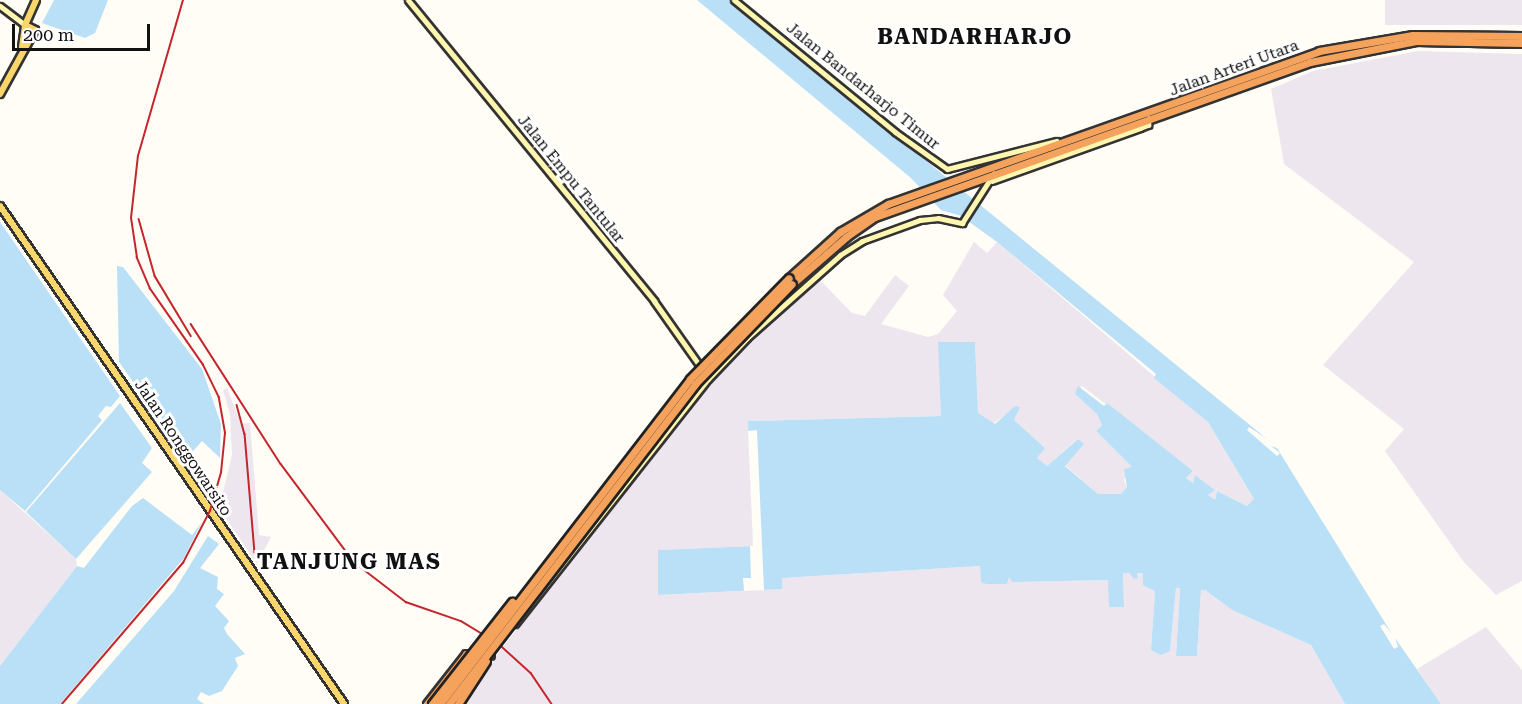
<!DOCTYPE html>
<style>
body{margin:0}
#map{position:relative;width:1522px;height:704px;overflow:hidden;background:#fffdf5;font-family:"Roboto Serif",serif}
div>[style]{position:absolute}
.industrial>*{inset:0;background:#eee6ef;transform-origin:0 0}
.water>*{inset:0;background:#b9e0f7}
.pier>*{inset:0;background:#fffdf5}
.roads{filter:drop-shadow(2px 0 #333) drop-shadow(-2px 0 #333) drop-shadow(0 2px #333) drop-shadow(0 -2px #333)}
.secondary>*{height:5px;margin:-2.5px;padding:0 2.5px;transform-origin:2.5px;border-radius:2.5px;background:#fff6b0}
.primary>*{height:6px;margin:-3px;padding:0 3px;transform-origin:3px;border-radius:3px;background:#f9d66b}
.highway>*{height:7px;margin:-3.5px;padding:0 3.5px;transform-origin:3.5px;border-radius:3.5px;background:#f5a25d}
.rail>*{height:1.5px;margin:-0.75px;padding:0 0.75px;transform-origin:0.75px;border-radius:0.75px;background:#c4262e}
.bridges{filter:drop-shadow(2px 0 #222) drop-shadow(-2px 0 #222) drop-shadow(0 2px #222) drop-shadow(0 -2px #222)}
.highway-bridge>*{height:7px;margin:-3.5px;padding:0 3.5px;transform-origin:3.5px;border-radius:3.5px;background:#f5a25d}
span{translate:-50% -50%;white-space:nowrap;text-align:center;line-height:1.15;-webkit-text-stroke:6px #fff;paint-order:stroke}
.street-label{font-size:16px;color:#111}
.district-label{font-size:22px;color:#111;font-weight:700;letter-spacing:1.5px}
.scale{position:absolute;left:12px;top:24px;width:138px;height:27px;box-sizing:border-box;border:3px solid #111;border-top:0;padding-left:8px;font-size:18px;line-height:21px;white-space:nowrap;color:#111;-webkit-text-stroke:4px #fff;paint-order:stroke}
</style>
<div id="map">
<div class="industrial">
<i style="left:1385px;top:0;width:137px;height:25px"></i>
<i style="clip-path:polygon(1418px 51px,1522px 54px,1522px 581px,1496px 595px,1463px 561px,1385px 451px,1404px 429px,1323px 365px,1414px 262px,1284px 164px,1271px 89px,1313px 71px)"></i>
<i style="clip-path:polygon(974px 242px,987px 253px,997px 242px,1208px 422px,1254px 499px,1252px 505px,1247px 506px,1217px 491px,1215px 500px,1208px 495px,1215px 490px,1195px 475px,1193px 483px,1186px 478px,1193px 471px,1082px 386px,1075px 394px,1098px 414px,1102px 425px,1096px 431px,1132px 467px,1124px 480px,1127px 487px,1121px 494px,1098px 494px,1065px 465px,1083px 444px,1077px 439px,1047px 466px,1036px 458px,1045px 448px,1014px 420px,1005px 415px,991px 425px,978px 413px,975px 342px,939px 342px,941px 416px,749px 421px,753px 546px,658px 550px,658px 595px,782px 589px,781px 578px,980px 566px,987px 584px,1010px 577px,1012px 582px,1108px 580px,1124px 607px,1123px 573px,1130px 573px,1134px 579px,1137px 573px,1143px 573px,1143px 584px,1155px 591px,1151px 650px,1170px 651px,1176px 588px,1180px 588px,1176px 655px,1197px 656px,1201px 590px,1205px 590px,1232px 610px,1311px 645px,1345px 704px,459px 704px,669px 431px,735px 355px,819px 279px,852px 313px,865px 316px,895px 275px,909px 286px,881px 324px,928px 337px,938px 334px,957px 311px,943px 295px)"></i>
<i style="clip-path:polygon(227px 388px,241px 424px,250px 423px,259px 535px,271px 537px,257px 564px,219px 508px,232px 455px,230px 415px,223px 390px)"></i>
<i style="clip-path:polygon(0 490px,76px 559px,77px 566px,0 666px)"></i>
<i style="clip-path:polygon(1486px 627px,1522px 670px,1522px 704px,1441px 704px,1417px 669px)"></i>
</div>
<div class="water">
<i style="clip-path:polygon(54px 0,108px 0,95px 33px,85px 38px,42px 23px)"></i>
<i style="clip-path:polygon(697px 0,729px 0,1267px 439px,1249px 427px,1247px 430px,1277px 456px,1280px 453px,1271px 446px,1277px 448px,1392px 634px,1384px 624px,1380px 626px,1394px 649px,1398px 647px,1395px 638px,1441px 704px,1345px 704px,1311px 645px,1232px 610px,1205px 590px,1201px 590px,1197px 656px,1176px 656px,1180px 588px,1176px 588px,1170px 651px,1161px 655px,1151px 650px,1155px 591px,1143px 585px,1143px 573px,1137px 573px,1138px 578px,1134px 579px,1129px 573px,1123px 573px,1124px 607px,1109px 607px,1108px 580px,1012px 582px,1009px 577px,1007px 584px,986px 584px,981px 582px,980px 566px,782px 578px,782px 589px,658px 595px,658px 550px,753px 546px,748px 421px,941px 416px,938px 342px,975px 342px,978px 413px,995px 424px,1015px 406px,1020px 407px,1014px 420px,1045px 448px,1037px 458px,1047px 466px,1078px 439px,1084px 444px,1065px 466px,1098px 494px,1121px 494px,1127px 487px,1124px 469px,1132px 467px,1096px 431px,1102px 425px,1097px 414px,1075px 394px,1078px 386px,1104px 406px,1107px 403px,1193px 471px,1186px 478px,1193px 483px,1195px 475px,1215px 490px,1208px 495px,1215px 500px,1217px 491px,1247px 506px,1254px 499px,1208px 422px,1154px 378px,1156px 374px,997px 242px,961px 216px,941px 210px,911px 178px)"></i>
<i style="clip-path:polygon(0 222px,120px 396px,111px 407px,106px 406px,98px 416px,102px 420px,25px 511px,0 490px)"></i>
<i style="clip-path:polygon(117px 266px,123px 267px,202px 369px,221px 424px,220px 458px,202px 441px,187px 458px,119px 362px)"></i>
<i style="clip-path:polygon(120px 403px,152px 448px,142px 463px,152px 472px,76px 559px,26px 512px)"></i>
<i style="clip-path:polygon(143px 498px,192px 535px,202px 522px,184px 558px,60px 704px,0 704px,0 666px,77px 566px,84px 568px,132px 506px)"></i>
<i style="clip-path:polygon(208px 536px,219px 544px,200px 568px,218px 577px,217px 589px,224px 594px,215px 606px,229px 621px,224px 628px,227px 634px,245px 654px,235px 658px,238px 666px,222px 691px,209px 696px,201px 692px,197px 699px,204px 704px,76px 704px,174px 591px)"></i>
</div>
<div class="pier">
<i style="clip-path:polygon(757px 430px,764px 590px,744px 591px,743px 578px,751px 578px,750px 546px,753px 546px,748px 431px)"></i>
</div>
<div class="roads">
<div class="secondary">
<i style="left:408px;top:0;width:389px;rotate:50.7deg"></i>
<i style="left:654px;top:301px;width:83px;rotate:54.8deg"></i>
<i style="left:734px;top:0;width:208px;rotate:39.3deg"></i>
<i style="left:895px;top:132px;width:64px;rotate:35.4deg"></i>
<i style="left:947px;top:169px;width:113px;rotate:-14.4deg"></i>
<i style="left:0;top:6px;width:31px;rotate:37deg"></i>
<i style="left:992px;top:181px;width:157px;rotate:-19.7deg"></i>
<i style="left:1140px;top:128px;width:9px;rotate:-21deg"></i>
<i style="left:1148px;top:125px;width:7px;rotate:-82deg"></i>
<i style="left:515px;top:624px;width:312px;rotate:-51.8deg"></i>
<i style="left:708px;top:379px;width:57px;rotate:-46.4deg"></i>
<i style="left:747px;top:338px;width:125px;rotate:-41.7deg"></i>
<i style="left:840px;top:255px;width:26px;rotate:-32deg"></i>
<i style="left:862px;top:241px;width:62px;rotate:-19.9deg"></i>
<i style="left:920px;top:220px;width:18px;rotate:-6deg"></i>
<i style="left:938px;top:218px;width:25px;rotate:12deg"></i>
<i style="left:962px;top:223px;width:59px;rotate:-57.4deg"></i>
</div>
<div class="primary">
<i style="left:22px;top:47px;width:22px;rotate:-82deg"></i>
<i style="left:25px;top:25px;width:27px;rotate:-66deg"></i>
<i style="left:0;top:94px;width:73px;rotate:-61.3deg"></i>
<i style="left:35px;top:30px;width:11px;rotate:-153deg"></i>
<i style="left:0;top:206px;width:605px;rotate:55.36deg"></i>
</div>
<div class="highway">
<i style="left:789px;top:278px;width:69px;rotate:-42deg"></i>
<i style="left:840px;top:232px;width:56px;rotate:-30.3deg"></i>
<i style="left:888px;top:204px;width:457px;rotate:-19.5deg"></i>
<i style="left:1319px;top:51px;width:95px;rotate:-9.7deg"></i>
<i style="left:1413px;top:35px;width:109px;rotate:0.5deg"></i>
<i style="left:792px;top:284px;width:72px;rotate:-41deg"></i>
<i style="left:846px;top:237px;width:35px;rotate:-35deg"></i>
<i style="left:875px;top:217px;width:462px;rotate:-19.6deg"></i>
<i style="left:1310px;top:62px;width:108px;rotate:-11.2deg"></i>
<i style="left:1416px;top:41px;width:106px;rotate:1.1deg"></i>
<i style="left:427px;top:704px;width:63px;rotate:-52deg"></i>
<i style="left:466px;top:654px;width:24px;rotate:2deg"></i>
</div>
</div>
<div class="rail">
<i style="left:139px;top:219px;width:59px;rotate:74.3deg"></i>
<i style="left:155px;top:276px;width:70px;rotate:59deg"></i>
<i style="left:191px;top:324px;width:166px;rotate:57.3deg"></i>
<i style="left:281px;top:464px;width:122px;rotate:53.3deg"></i>
<i style="left:354px;top:562px;width:66px;rotate:37.6deg"></i>
<i style="left:406px;top:602px;width:58px;rotate:19.1deg"></i>
<i style="left:461px;top:621px;width:44px;rotate:31.2deg"></i>
<i style="left:499px;top:644px;width:43px;rotate:42.2deg"></i>
<i style="left:531px;top:673px;width:37px;rotate:56deg"></i>
<i style="left:237px;top:405px;width:30px;rotate:75deg"></i>
<i style="left:245px;top:434px;width:119px;rotate:85.2deg"></i>
<i style="left:62px;top:704px;width:186px;rotate:-49.4deg"></i>
<i style="left:183px;top:563px;width:59px;rotate:-62.6deg"></i>
<i style="left:210px;top:511px;width:40px;rotate:-74deg"></i>
<i style="left:221px;top:473px;width:40px;rotate:-84.3deg"></i>
<i style="left:225px;top:433px;width:36px;rotate:-100deg"></i>
<i style="left:219px;top:398px;width:37px;rotate:-116deg"></i>
<i style="left:203px;top:365px;width:93px;rotate:-124.9deg"></i>
<i style="left:150px;top:289px;width:34px;rotate:-113deg"></i>
<i style="left:137px;top:258px;width:40px;rotate:-98.5deg"></i>
<i style="left:131px;top:218px;width:62px;rotate:-83.6deg"></i>
<i style="left:138px;top:156px;width:162px;rotate:-73.9deg"></i>
</div>
<div class="bridges">
<div class="highway-bridge">
<i style="left:432px;top:704px;width:130px;rotate:-51.9deg"></i>
<i style="left:440px;top:704px;width:410px;rotate:-52.4deg"></i>
<i style="left:690px;top:379px;width:141px;rotate:-45.6deg"></i>
<i style="left:449px;top:704px;width:404px;rotate:-52.4deg"></i>
<i style="left:695px;top:384px;width:139px;rotate:-45.9deg"></i>
<i style="left:458px;top:704px;width:51px;rotate:-56.9deg"></i>
</div>
</div>
<div class="street-label">
<span style="left:1234px;top:68px;rotate:-20deg">Jalan Arteri Utara</span>
<span style="left:863px;top:86px;rotate:39deg">Jalan Bandarharjo Timur</span>
<span style="left:571px;top:179px;rotate:51deg">Jalan Empu Tantular</span>
<span style="left:183px;top:448px;rotate:56deg">Jalan Ronggowarsito</span>
</div>
<div class="district-label">
<span style="left:975px;top:37px">BANDARHARJO</span>
<span style="left:349px;top:562px">TANJUNG MAS</span>
</div>
<div class="scale">200 m</div>
</div>
